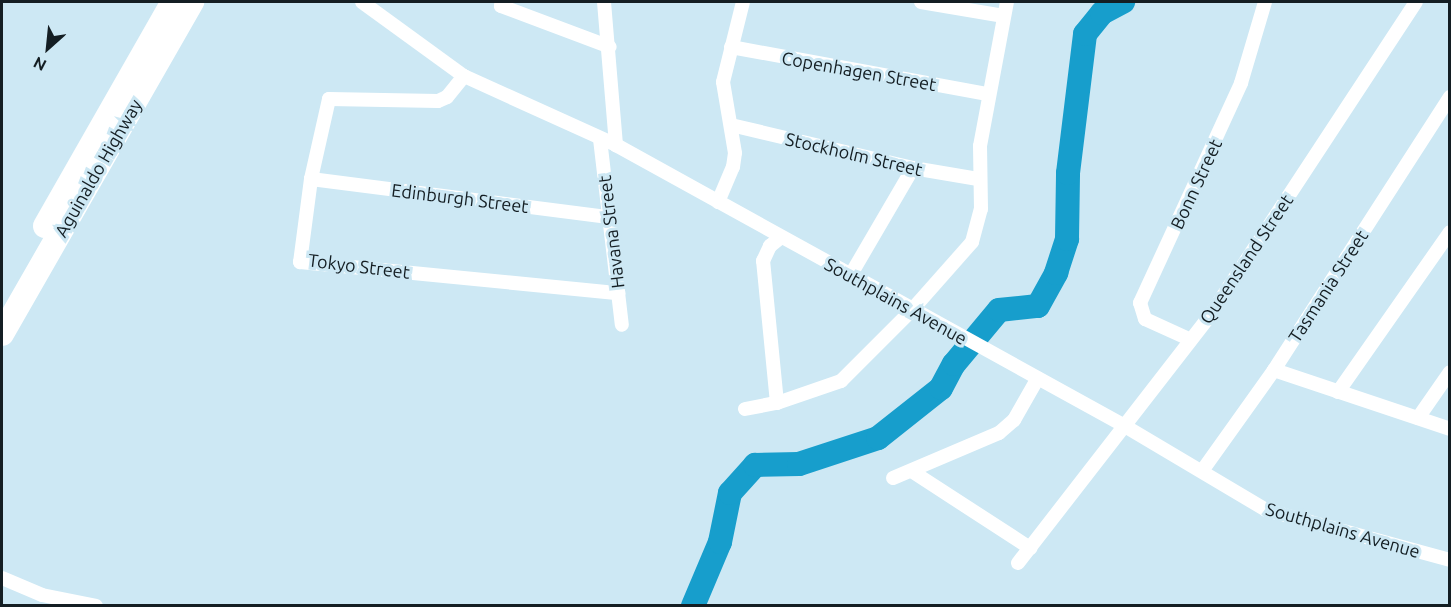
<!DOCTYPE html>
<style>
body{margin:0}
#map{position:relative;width:1451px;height:607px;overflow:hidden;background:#cde8f4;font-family:Ubuntu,sans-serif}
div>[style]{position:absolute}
.river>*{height:24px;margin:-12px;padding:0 12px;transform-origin:12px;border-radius:12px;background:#179ecc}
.street>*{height:14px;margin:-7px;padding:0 7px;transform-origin:7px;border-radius:7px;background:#fff}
.highway>*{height:24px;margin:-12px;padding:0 12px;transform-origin:12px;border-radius:12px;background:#fff}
span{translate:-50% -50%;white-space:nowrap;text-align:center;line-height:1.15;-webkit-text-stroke:6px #cde8f4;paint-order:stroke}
.street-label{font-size:18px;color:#141e23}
.frame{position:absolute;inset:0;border:3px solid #141e23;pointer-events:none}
.north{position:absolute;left:18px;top:18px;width:60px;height:60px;-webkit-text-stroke:4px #cde8f4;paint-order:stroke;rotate:207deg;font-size:16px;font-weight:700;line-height:24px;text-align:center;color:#141e23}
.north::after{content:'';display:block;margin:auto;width:21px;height:27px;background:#141e23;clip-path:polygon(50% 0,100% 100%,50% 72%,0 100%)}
</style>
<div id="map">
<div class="river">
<i style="left:693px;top:606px;width:69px;rotate:-67.1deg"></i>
<i style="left:720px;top:542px;width:50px;rotate:-78.5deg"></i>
<i style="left:730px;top:493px;width:38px;rotate:-48deg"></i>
<i style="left:755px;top:465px;width:44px;rotate:-1.3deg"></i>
<i style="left:799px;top:464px;width:83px;rotate:-18.2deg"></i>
<i style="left:878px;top:438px;width:80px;rotate:-38.4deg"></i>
<i style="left:941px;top:388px;width:27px;rotate:-62deg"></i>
<i style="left:954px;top:364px;width:70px;rotate:-50.2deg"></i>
<i style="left:999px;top:310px;width:39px;rotate:-6deg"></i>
<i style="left:1038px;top:306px;width:38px;rotate:-61deg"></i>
<i style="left:1056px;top:273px;width:36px;rotate:-72deg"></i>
<i style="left:1067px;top:239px;width:66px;rotate:-89.1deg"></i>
<i style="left:1068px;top:173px;width:140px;rotate:-83deg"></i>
<i style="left:1085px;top:34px;width:27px;rotate:-51deg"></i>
<i style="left:1102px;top:13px;width:24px;rotate:-28deg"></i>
</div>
<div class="street">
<i style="left:362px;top:2px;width:126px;rotate:36deg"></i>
<i style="left:464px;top:76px;width:167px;rotate:24.4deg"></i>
<i style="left:616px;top:145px;width:579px;rotate:28.91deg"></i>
<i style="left:1123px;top:425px;width:166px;rotate:30.7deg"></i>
<i style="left:1266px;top:510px;width:191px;rotate:15.2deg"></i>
<i style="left:504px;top:2px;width:5px;rotate:127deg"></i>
<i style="left:501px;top:6px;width:116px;rotate:20.6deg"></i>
<i style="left:604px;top:2px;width:144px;rotate:85.2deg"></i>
<i style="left:921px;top:2px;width:84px;rotate:9.6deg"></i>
<i style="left:731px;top:47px;width:261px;rotate:10.4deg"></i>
<i style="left:464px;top:76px;width:27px;rotate:129deg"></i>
<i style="left:447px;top:97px;width:10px;rotate:156deg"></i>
<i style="left:438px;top:101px;width:109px;rotate:-178.9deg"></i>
<i style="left:329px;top:99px;width:82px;rotate:102.7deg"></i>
<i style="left:311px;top:179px;width:84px;rotate:97.5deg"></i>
<i style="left:300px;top:262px;width:320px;rotate:5.6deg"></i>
<i style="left:731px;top:125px;width:187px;rotate:13.3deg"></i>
<i style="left:913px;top:168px;width:66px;rotate:9.6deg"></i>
<i style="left:600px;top:139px;width:187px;rotate:83.3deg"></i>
<i style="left:311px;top:179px;width:300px;rotate:7.3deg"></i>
<i style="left:718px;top:202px;width:38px;rotate:-67deg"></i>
<i style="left:733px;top:167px;width:14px;rotate:-82deg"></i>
<i style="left:735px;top:153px;width:72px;rotate:-99.6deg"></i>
<i style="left:723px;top:82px;width:82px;rotate:-76deg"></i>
<i style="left:850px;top:276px;width:125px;rotate:-59.7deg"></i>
<i style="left:1189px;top:339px;width:48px;rotate:-155.6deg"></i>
<i style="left:1145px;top:319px;width:17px;rotate:-107deg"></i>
<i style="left:1140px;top:303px;width:242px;rotate:-65.3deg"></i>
<i style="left:1241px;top:83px;width:84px;rotate:-73.5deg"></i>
<i style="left:1274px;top:370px;width:186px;rotate:18.5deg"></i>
<i style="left:1338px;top:392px;width:195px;rotate:-55deg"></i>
<i style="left:777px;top:403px;width:143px;rotate:-95.6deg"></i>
<i style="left:763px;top:261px;width:17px;rotate:-65deg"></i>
<i style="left:770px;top:246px;width:14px;rotate:-39deg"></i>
<i style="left:745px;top:409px;width:33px;rotate:-11deg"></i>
<i style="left:777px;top:403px;width:68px;rotate:-19deg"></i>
<i style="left:841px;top:381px;width:99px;rotate:-45deg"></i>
<i style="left:911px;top:311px;width:92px;rotate:-48.5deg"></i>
<i style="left:972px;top:242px;width:34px;rotate:-75deg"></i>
<i style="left:981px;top:209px;width:63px;rotate:-90.9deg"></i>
<i style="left:980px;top:146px;width:147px;rotate:-79.4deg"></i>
<i style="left:1418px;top:418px;width:56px;rotate:-55.2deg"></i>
<i style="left:1202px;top:471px;width:124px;rotate:-54.5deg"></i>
<i style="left:1274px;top:370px;width:325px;rotate:-57.2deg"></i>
<i style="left:913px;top:472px;width:140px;rotate:33deg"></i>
<i style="left:893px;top:478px;width:115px;rotate:-23deg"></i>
<i style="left:999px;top:433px;width:20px;rotate:-41deg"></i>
<i style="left:1014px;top:420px;width:48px;rotate:-60.3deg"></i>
<i style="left:1018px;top:563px;width:315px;rotate:-52.2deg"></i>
<i style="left:1211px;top:314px;width:373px;rotate:-56.7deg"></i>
<i style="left:2px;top:578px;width:43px;rotate:23deg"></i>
<i style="left:42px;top:595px;width:55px;rotate:11.5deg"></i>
</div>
<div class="highway">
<i style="left:45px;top:226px;width:258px;rotate:-60.3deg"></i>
<i style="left:2px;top:334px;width:383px;rotate:-60.2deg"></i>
</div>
<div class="street-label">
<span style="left:859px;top:71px;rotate:10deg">Copenhagen Street</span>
<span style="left:854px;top:154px;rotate:13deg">Stockholm Street</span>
<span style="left:98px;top:168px;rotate:-60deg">Aguinaldo Highway</span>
<span style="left:1196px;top:184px;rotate:-65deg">Bonn Street</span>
<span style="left:460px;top:198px;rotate:7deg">Edinburgh Street</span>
<span style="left:611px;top:232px;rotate:-97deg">Havana Street</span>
<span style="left:1246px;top:259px;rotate:-56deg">Queensland Street</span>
<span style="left:359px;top:266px;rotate:7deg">Tokyo Street</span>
<span style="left:1328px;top:286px;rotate:-57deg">Tasmania Street</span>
<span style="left:896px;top:301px;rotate:29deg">Southplains Avenue</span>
<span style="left:1343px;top:530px;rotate:16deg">Southplains Avenue</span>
</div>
<div class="frame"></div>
<div class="north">N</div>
</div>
